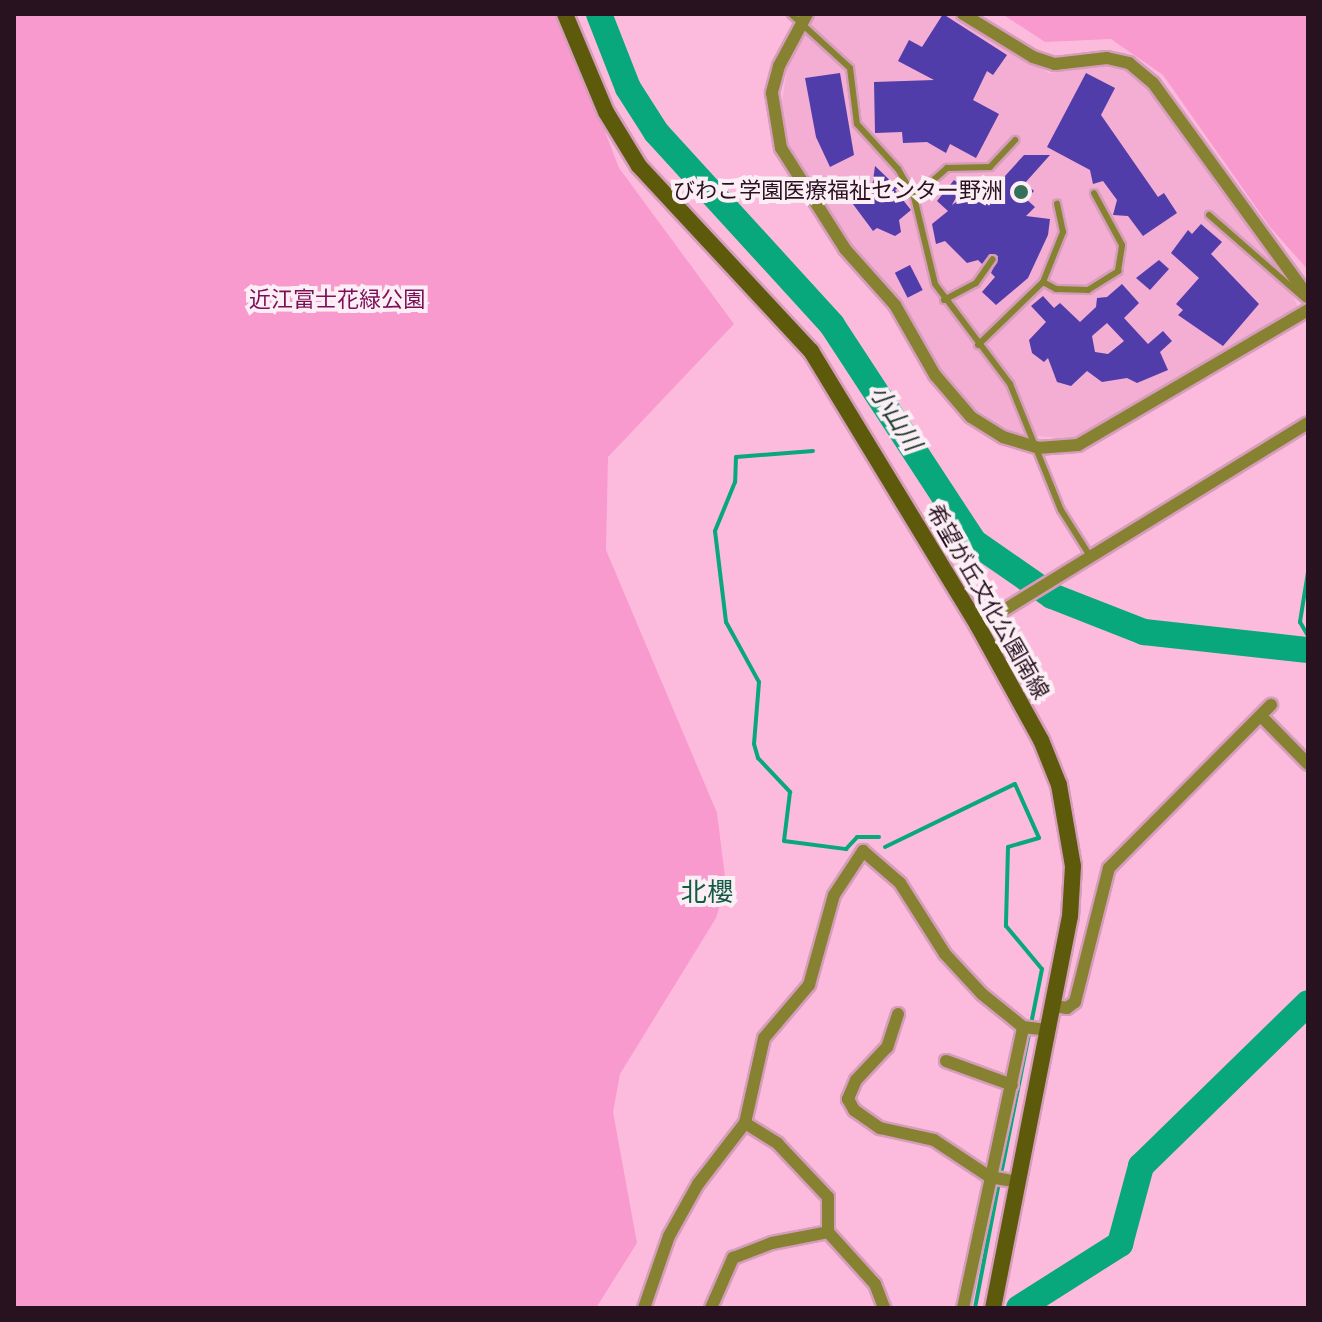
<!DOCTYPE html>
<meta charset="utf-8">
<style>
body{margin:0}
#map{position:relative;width:1322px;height:1322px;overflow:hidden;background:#fcbbdd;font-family:"Alegreya Sans","Noto Sans JP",sans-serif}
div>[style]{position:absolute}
.built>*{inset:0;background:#f4add3}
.green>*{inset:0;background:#f89ace}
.stream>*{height:4px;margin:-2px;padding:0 2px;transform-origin:2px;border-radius:2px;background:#08a77c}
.river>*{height:26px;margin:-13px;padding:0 13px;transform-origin:13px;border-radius:13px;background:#08a77c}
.building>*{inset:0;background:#513daa;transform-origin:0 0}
.roads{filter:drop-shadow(2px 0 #d69dbb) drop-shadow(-2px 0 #d69dbb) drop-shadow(0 2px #d69dbb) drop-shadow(0 -2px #d69dbb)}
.lane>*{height:6px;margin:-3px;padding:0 3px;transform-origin:3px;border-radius:3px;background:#868231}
.street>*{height:12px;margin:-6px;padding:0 6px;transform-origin:6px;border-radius:6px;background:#868231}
.secondary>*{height:16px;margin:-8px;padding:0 8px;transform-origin:8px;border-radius:8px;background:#5e5a0c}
.dots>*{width:22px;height:22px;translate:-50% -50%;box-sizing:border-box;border:4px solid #fceef5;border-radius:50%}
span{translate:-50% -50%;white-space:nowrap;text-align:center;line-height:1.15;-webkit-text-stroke:8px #fceef5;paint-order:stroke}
.poi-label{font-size:22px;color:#28121f}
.right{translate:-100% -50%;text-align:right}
.park-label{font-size:22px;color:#7c0e58}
.street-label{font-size:22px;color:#28121f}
.water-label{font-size:24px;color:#1a352a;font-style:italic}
.quarter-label{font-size:26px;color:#115b43}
.frame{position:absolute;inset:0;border:16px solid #28121f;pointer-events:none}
</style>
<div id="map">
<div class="built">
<i style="clip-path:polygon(816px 14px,950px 14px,1049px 73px,1100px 66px,1123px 70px,1146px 88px,1277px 264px,1298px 307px,1075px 440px,1014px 433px,976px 409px,932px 358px,899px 298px,851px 244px,787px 141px,782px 102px,787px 69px)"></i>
</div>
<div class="green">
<i style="clip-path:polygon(14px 14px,560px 14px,619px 168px,734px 324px,608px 457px,606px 550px,717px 813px,726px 885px,716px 918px,620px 1074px,613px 1112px,637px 1243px,596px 1308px,14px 1308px)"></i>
<i style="clip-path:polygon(1002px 14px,1308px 14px,1308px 270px,1270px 227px,1163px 75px,1111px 39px,1045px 42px)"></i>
</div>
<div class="stream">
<i style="left:813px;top:451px;width:77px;rotate:175.5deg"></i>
<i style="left:736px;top:457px;width:25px;rotate:92deg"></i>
<i style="left:735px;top:482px;width:53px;rotate:112.2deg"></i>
<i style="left:715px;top:531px;width:92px;rotate:83.1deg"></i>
<i style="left:726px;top:622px;width:68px;rotate:61.2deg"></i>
<i style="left:759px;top:682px;width:62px;rotate:94.6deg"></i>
<i style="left:754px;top:744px;width:15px;rotate:74deg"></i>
<i style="left:758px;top:758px;width:47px;rotate:46.7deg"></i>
<i style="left:790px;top:792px;width:49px;rotate:97deg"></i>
<i style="left:784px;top:841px;width:63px;rotate:7.4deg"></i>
<i style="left:846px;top:849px;width:16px;rotate:-47deg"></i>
<i style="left:857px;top:837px;width:22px"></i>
<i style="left:1308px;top:572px;width:51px;rotate:99.1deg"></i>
<i style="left:1300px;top:622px;width:16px;rotate:60deg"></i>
<i style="left:885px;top:847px;width:144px;rotate:-25.9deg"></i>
<i style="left:1015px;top:784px;width:59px;rotate:66deg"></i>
<i style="left:1039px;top:838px;width:32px;rotate:164deg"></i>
<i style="left:1008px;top:847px;width:79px;rotate:91.5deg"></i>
<i style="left:1006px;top:926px;width:56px;rotate:50.1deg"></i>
<i style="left:1042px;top:969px;width:204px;rotate:101.3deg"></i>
<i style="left:975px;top:1308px;width:123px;rotate:-79.2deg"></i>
</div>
<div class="river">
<i style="left:599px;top:14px;width:79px;rotate:68.6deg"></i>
<i style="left:628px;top:88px;width:52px;rotate:57.5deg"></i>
<i style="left:656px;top:132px;width:261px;rotate:47.6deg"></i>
<i style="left:832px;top:325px;width:259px;rotate:56.8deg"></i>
<i style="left:974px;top:542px;width:95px;rotate:34.7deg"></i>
<i style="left:1052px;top:596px;width:99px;rotate:21.4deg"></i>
<i style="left:1144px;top:632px;width:165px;rotate:6.3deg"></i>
<i style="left:1019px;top:1308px;width:120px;rotate:-32.4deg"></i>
<i style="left:1120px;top:1244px;width:81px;rotate:-74.9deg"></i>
<i style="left:1141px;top:1166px;width:233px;rotate:-44.3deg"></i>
</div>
<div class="building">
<i style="clip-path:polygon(943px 14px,1007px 55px,993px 75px,987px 71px,973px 100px,999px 114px,976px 158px,950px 144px,946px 153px,927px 142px,903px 143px,902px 132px,875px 133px,874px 82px,934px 80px,898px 61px,909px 40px,922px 47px)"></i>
<i style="clip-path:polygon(840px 73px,854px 155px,830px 167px,816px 137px,805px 78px)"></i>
<i style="clip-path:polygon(1086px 73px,1115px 88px,1101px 115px,1158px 197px,1164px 193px,1177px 213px,1143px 236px,1128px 216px,1113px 215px,1117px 200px,1103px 181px,1093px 184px,1090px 170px,1047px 147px)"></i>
<i style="clip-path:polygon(1024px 155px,1050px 155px,1025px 183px,1034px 191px,1026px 199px,1035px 207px,1026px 216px,1050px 219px,1048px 235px,1028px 278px,996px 305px,982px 292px,995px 277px,991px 273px,998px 256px,990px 254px,982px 264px,978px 260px,967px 263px,945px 241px,936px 244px,932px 224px,948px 211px,937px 201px,954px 180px,962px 186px,952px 205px,972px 191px,983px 200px,988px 179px,1005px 176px)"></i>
<i style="clip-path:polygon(875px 166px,898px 188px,895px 190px,911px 210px,899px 220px,901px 232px,895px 236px,877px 228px,873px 231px,844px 192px,859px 180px,862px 196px,871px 195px)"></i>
<i style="clip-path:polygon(1201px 224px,1222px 242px,1211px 254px,1259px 304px,1223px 346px,1178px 315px,1183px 310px,1176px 304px,1199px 278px,1171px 253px,1188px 230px,1192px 234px)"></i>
<i style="clip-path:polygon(1159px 260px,1169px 269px,1150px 290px,1136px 278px)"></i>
<i style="left:910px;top:265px;width:28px;height:17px;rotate:63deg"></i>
<i style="clip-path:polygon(evenodd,1122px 284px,1139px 303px,1124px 318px,1148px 344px,1163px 331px,1172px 341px,1160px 352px,1168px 370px,1137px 383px,1127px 378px,1102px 382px,1087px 371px,1071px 386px,1057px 382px,1048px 358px,1044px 362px,1032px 353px,1029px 340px,1046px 322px,1031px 306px,1043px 296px,1054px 308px,1060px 303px,1080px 322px,1096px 307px,1097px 298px,1107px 297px,1122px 284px,1107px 323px,1124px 341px,1108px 354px,1095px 352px,1092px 336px,1107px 323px)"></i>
</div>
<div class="roads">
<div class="lane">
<i style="left:791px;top:14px;width:80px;rotate:42.5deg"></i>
<i style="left:850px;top:68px;width:56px;rotate:82.9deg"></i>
<i style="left:857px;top:124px;width:61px;rotate:47.7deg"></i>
<i style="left:898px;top:169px;width:32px;rotate:60deg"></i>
<i style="left:914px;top:197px;width:89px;rotate:76.4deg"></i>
<i style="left:935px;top:284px;width:125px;rotate:53.1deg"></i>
<i style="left:1010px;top:384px;width:136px;rotate:68deg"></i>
<i style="left:1061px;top:510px;width:54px;rotate:57.8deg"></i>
<i style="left:914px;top:197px;width:44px;rotate:-41.3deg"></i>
<i style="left:947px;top:168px;width:43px;rotate:-1.3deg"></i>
<i style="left:990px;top:167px;width:37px;rotate:-47deg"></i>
<i style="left:1209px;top:215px;width:128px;rotate:41.2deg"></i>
<i style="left:1043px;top:282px;width:15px;rotate:28deg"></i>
<i style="left:1056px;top:289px;width:32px;rotate:2deg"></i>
<i style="left:1088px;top:290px;width:36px;rotate:-32deg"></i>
<i style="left:1118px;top:271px;width:26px;rotate:-81deg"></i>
<i style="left:1122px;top:245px;width:59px;rotate:-118.3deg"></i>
<i style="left:944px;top:300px;width:36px;rotate:-28deg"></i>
<i style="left:976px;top:283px;width:29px;rotate:-55deg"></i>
<i style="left:978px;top:345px;width:91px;rotate:-44.1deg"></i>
<i style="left:1043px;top:282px;width:54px;rotate:-68.2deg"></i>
<i style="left:1063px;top:232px;width:29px;rotate:-102deg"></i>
</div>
<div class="street">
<i style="left:807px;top:14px;width:59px;rotate:118.3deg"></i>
<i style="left:779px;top:66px;width:28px;rotate:105deg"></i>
<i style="left:772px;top:93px;width:56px;rotate:80.7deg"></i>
<i style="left:781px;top:148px;width:120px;rotate:57.6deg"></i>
<i style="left:845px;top:249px;width:75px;rotate:48.2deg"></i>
<i style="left:895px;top:305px;width:81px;rotate:60.3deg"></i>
<i style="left:935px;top:375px;width:55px;rotate:49.4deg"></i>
<i style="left:971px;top:417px;width:38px;rotate:32deg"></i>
<i style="left:1003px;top:437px;width:37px;rotate:17deg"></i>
<i style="left:1038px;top:448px;width:40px;rotate:-4.3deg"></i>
<i style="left:1078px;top:445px;width:267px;rotate:-30.4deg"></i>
<i style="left:963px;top:14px;width:82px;rotate:31.6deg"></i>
<i style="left:1033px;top:57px;width:23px;rotate:18deg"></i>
<i style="left:1055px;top:64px;width:52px;rotate:-6.6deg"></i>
<i style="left:1107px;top:58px;width:23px;rotate:13deg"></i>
<i style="left:1129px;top:63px;width:31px;rotate:40deg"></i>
<i style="left:1153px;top:83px;width:263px;rotate:54deg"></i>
<i style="left:978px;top:626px;width:387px;rotate:-31.6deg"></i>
<i style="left:1261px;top:716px;width:67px;rotate:45.6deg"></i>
<i style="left:1054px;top:1006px;width:13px;rotate:9deg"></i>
<i style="left:1067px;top:1008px;width:10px;rotate:-37deg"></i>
<i style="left:1075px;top:1002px;width:138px;rotate:-75.8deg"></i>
<i style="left:1109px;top:868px;width:230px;rotate:-45.2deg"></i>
<i style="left:898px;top:1014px;width:35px;rotate:108deg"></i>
<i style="left:887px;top:1047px;width:45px;rotate:133.2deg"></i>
<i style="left:856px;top:1080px;width:21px;rotate:113deg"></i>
<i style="left:848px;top:1099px;width:13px;rotate:61deg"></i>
<i style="left:854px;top:1110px;width:32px;rotate:35deg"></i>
<i style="left:880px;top:1128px;width:55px;rotate:12.5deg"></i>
<i style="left:934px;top:1140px;width:67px;rotate:33.5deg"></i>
<i style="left:990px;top:1177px;width:28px;rotate:10deg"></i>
<i style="left:946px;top:1061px;width:70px;rotate:20deg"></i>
<i style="left:745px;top:1123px;width:39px;rotate:32deg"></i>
<i style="left:778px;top:1144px;width:73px;rotate:46.7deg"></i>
<i style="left:828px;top:1197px;width:35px;rotate:90deg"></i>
<i style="left:828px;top:1232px;width:70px;rotate:47.9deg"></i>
<i style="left:875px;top:1284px;width:26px;rotate:69deg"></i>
<i style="left:644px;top:1308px;width:76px;rotate:-70.9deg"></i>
<i style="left:669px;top:1236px;width:60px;rotate:-60.9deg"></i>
<i style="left:698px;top:1184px;width:77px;rotate:-52.4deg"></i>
<i style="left:745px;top:1123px;width:87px;rotate:-77.4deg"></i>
<i style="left:764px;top:1038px;width:70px;rotate:-49.7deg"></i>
<i style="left:809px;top:985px;width:93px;rotate:-74.5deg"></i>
<i style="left:834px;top:895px;width:53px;rotate:-56.6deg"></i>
<i style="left:863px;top:851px;width:49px;rotate:40.9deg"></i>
<i style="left:900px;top:883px;width:84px;rotate:57.6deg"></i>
<i style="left:945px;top:954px;width:54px;rotate:47.2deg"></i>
<i style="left:982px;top:994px;width:53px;rotate:38.8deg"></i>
<i style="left:1023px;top:1027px;width:26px;rotate:7deg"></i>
<i style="left:711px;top:1308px;width:55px;rotate:-66.3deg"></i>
<i style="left:733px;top:1258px;width:42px;rotate:-21deg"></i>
<i style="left:772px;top:1243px;width:57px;rotate:-11.1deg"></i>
<i style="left:963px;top:1308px;width:287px;rotate:-77.9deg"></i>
</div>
<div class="secondary">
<i style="left:565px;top:14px;width:106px;rotate:67.3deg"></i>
<i style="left:606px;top:112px;width:63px;rotate:58.6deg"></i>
<i style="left:639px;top:166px;width:253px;rotate:47.1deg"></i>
<i style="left:811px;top:351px;width:322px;rotate:58.7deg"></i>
<i style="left:978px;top:626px;width:130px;rotate:61.1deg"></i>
<i style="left:1041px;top:740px;width:48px;rotate:68.2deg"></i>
<i style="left:1059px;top:785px;width:82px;rotate:80.2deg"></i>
<i style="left:1073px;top:866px;width:50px;rotate:93.4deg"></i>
<i style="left:1070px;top:916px;width:399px;rotate:101.1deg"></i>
</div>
</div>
<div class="dots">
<i style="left:1021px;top:192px;background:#36705a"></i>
</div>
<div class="poi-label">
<span class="right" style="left:1003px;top:192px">びわこ学園医療福祉センター野洲</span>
</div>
<div class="park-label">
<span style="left:337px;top:301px">近江富士花緑公園</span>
</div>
<div class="street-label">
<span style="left:987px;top:602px;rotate:60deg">希望が丘文化公園南線</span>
</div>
<div class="water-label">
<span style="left:894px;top:419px;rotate:57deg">小山川</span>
</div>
<div class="quarter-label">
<span style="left:707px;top:894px">北櫻</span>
</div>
<div class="frame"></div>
</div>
